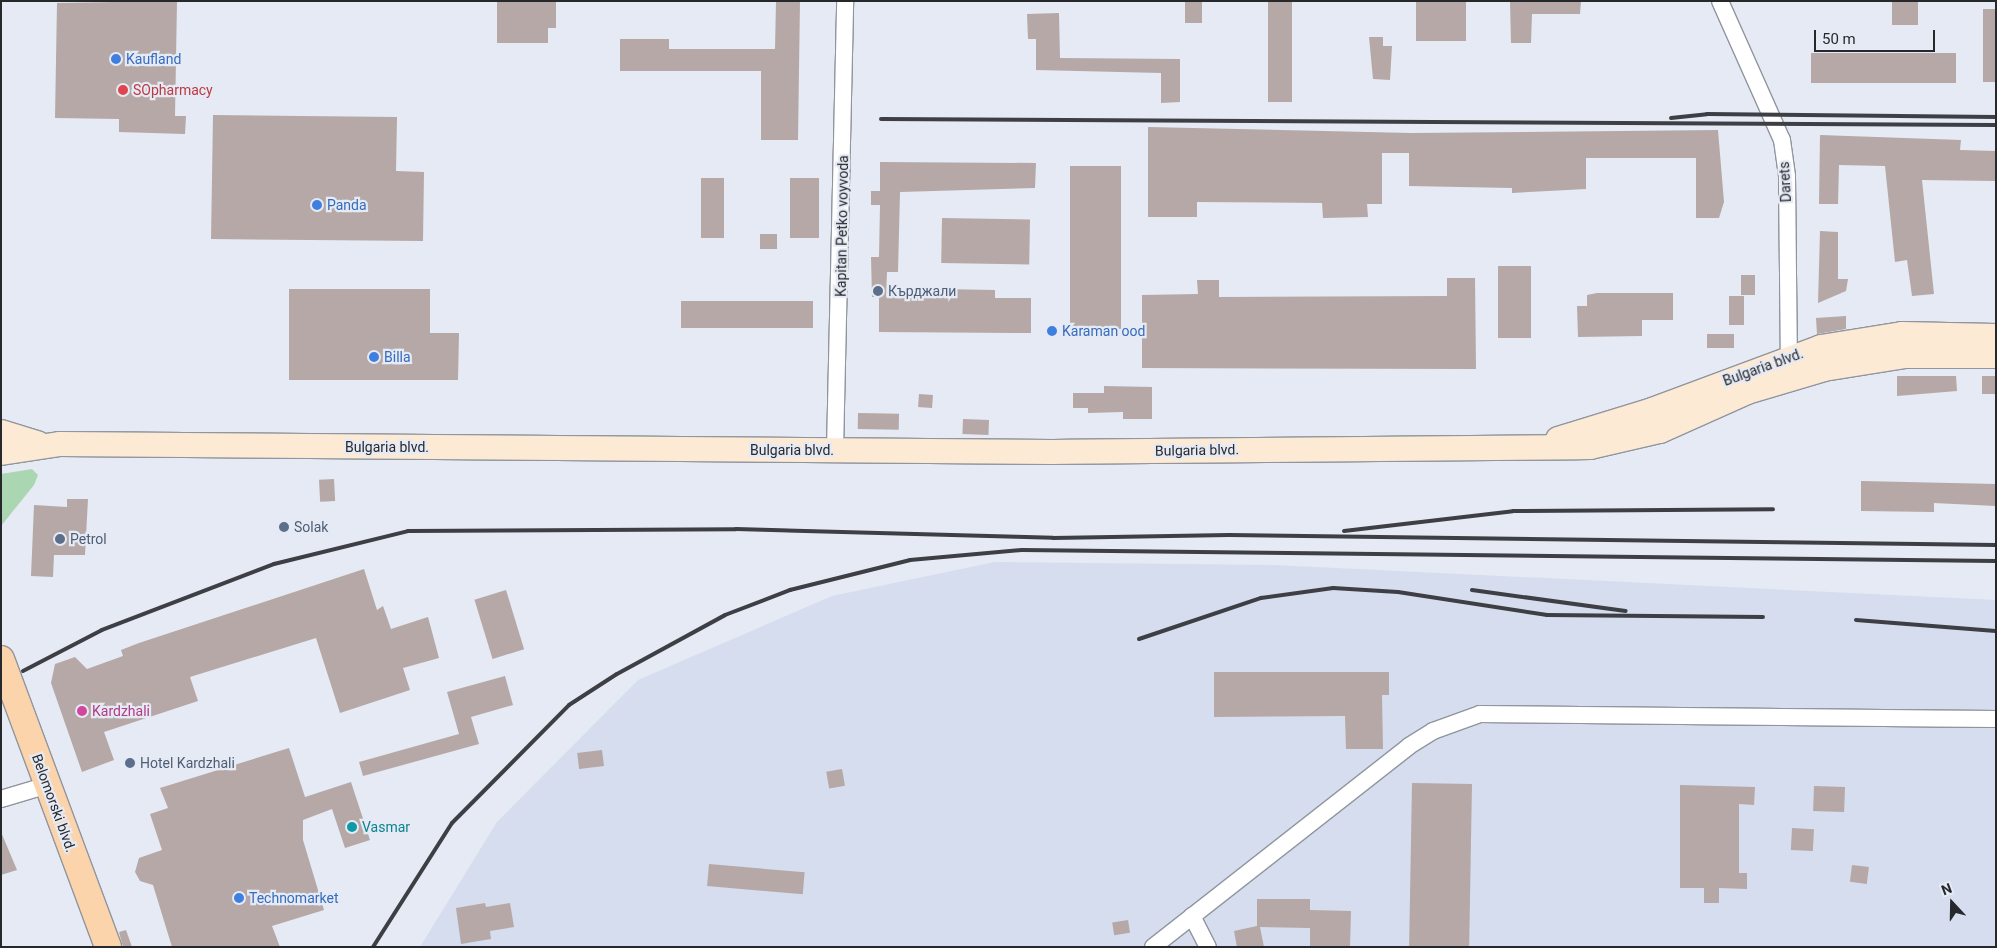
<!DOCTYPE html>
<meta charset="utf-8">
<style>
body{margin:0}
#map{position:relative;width:1997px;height:948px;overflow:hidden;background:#e5eaf4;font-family:Roboto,sans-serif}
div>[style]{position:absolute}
.built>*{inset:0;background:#d5ddee}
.green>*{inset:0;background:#aad7b1}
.building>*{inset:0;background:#b5a8a6;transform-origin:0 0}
.roads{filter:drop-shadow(1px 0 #90959e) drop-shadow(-1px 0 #90959e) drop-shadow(0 1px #90959e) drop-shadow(0 -1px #90959e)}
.street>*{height:16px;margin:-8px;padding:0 8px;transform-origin:8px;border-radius:8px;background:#fff}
.secondary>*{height:24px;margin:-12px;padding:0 12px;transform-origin:12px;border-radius:12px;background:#fdead5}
.primary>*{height:26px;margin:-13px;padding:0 13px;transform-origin:13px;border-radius:13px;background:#fbd4ac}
.rail>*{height:4px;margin:-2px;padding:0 2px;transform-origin:2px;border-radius:2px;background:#3d3f44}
.dots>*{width:14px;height:14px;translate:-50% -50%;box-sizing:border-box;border:2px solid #e5eaf4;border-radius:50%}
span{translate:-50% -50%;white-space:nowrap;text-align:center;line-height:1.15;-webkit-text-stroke:4.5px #e5eaf4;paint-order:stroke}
.shop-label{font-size:14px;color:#366cbe}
.left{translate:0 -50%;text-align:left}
.health-label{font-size:14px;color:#be3a42}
.street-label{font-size:14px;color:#26282c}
.service-label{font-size:14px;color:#4e5e75}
.hotel-label{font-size:14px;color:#b23c85}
.culture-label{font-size:14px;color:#0d838f}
.frame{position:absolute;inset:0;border:2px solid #26282c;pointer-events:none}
.north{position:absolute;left:1927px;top:878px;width:50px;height:50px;-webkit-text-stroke:4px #e5eaf4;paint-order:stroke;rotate:339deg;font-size:14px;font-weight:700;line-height:20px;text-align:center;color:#26282c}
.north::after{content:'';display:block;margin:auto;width:18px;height:22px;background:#26282c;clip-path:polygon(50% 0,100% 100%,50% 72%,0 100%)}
.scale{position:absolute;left:1814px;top:30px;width:121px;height:22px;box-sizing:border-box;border:2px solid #26282c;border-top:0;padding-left:6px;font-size:15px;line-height:18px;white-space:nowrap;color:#26282c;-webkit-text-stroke:4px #e5eaf4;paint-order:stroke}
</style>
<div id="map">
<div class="built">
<i style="clip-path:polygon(995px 562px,1274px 565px,1996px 600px,1996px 947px,420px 947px,497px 822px,638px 680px,832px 596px)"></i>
</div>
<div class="green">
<i style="clip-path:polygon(32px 469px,38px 475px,34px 485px,1px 526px,1px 474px)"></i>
</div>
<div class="building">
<i style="clip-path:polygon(177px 1px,175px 116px,186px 116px,185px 134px,119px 132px,119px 119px,55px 118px,57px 3px)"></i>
<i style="clip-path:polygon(497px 1px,556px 1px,556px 28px,548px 28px,548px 43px,497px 43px)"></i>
<i style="clip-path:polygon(776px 1px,800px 1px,798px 140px,761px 140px,761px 71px,620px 71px,620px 39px,669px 39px,669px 49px,775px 49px)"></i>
<i style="left:1185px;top:1px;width:17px;height:22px"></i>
<i style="left:1268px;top:1px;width:24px;height:101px"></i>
<i style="left:1416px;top:1px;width:50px;height:40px"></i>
<i style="clip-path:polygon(1510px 1px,1581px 1px,1580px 14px,1532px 14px,1531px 43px,1511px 43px)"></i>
<i style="left:1892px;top:1px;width:26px;height:24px"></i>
<i style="left:1983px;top:9px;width:13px;height:73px"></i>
<i style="clip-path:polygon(1059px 13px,1060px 58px,1180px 59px,1180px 102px,1161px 103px,1161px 73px,1036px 70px,1036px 39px,1028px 39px,1027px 14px)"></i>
<i style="clip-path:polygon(1369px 37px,1383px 37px,1383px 46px,1392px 46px,1390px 80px,1373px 79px)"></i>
<i style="left:1811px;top:53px;width:145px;height:30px"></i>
<i style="clip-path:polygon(213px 115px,397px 117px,396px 171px,424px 172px,423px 241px,211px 239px)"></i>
<i style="clip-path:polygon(1148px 127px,1411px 133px,1718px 130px,1724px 202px,1719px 218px,1696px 218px,1696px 158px,1586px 158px,1586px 189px,1512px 193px,1512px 188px,1409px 186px,1409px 153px,1382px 153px,1382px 204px,1367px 204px,1368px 217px,1323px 218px,1322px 203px,1197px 202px,1197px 217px,1148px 217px)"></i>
<i style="clip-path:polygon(1820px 135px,1961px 140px,1960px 150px,1996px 151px,1996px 181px,1922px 180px,1934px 294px,1912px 296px,1907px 260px,1895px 262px,1885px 166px,1839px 165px,1838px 204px,1819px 204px)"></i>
<i style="clip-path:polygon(880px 162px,1036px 163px,1035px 188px,900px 192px,898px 272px,887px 272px,886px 297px,872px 297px,871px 257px,879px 257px,880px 205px,871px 205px,871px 191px,880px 191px)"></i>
<i style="left:1070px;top:166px;width:51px;height:163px"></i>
<i style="left:701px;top:178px;width:23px;height:60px"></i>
<i style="left:790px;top:178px;width:29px;height:60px"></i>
<i style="left:942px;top:218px;width:88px;height:45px;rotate:1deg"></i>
<i style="clip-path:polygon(1820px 231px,1838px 232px,1838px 279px,1848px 279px,1846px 291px,1818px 303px)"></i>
<i style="left:760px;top:234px;width:17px;height:15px"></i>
<i style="left:1498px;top:266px;width:33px;height:72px"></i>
<i style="left:1741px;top:275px;width:14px;height:20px"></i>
<i style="clip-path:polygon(1447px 278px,1475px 278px,1476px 369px,1142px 368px,1142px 295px,1198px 294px,1197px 280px,1219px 280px,1219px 297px,1447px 296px)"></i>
<i style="clip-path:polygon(289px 289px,430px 289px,430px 333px,459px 333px,458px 380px,289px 380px)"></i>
<i style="clip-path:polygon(939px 289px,995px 290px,995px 298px,1031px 298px,1031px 333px,879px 332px,879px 297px,940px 298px)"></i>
<i style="clip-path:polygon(1597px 293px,1673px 293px,1673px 320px,1642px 320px,1642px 336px,1578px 337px,1577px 306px,1587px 306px,1587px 295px)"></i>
<i style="left:1729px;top:296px;width:15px;height:29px"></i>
<i style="left:813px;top:301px;width:27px;height:132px;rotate:90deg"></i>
<i style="clip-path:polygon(1846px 316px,1846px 329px,1817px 334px,1816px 318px)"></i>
<i style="left:1734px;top:334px;width:14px;height:27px;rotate:90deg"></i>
<i style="clip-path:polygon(1897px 376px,1956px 376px,1957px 391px,1897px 396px)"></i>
<i style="left:1982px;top:376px;width:14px;height:18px"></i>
<i style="clip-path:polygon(1104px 386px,1152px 387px,1152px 419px,1123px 419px,1123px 412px,1088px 413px,1088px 408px,1073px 408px,1073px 393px,1104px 393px)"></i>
<i style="left:919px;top:394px;width:14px;height:13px;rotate:4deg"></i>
<i style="left:858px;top:413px;width:41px;height:16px;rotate:1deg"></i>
<i style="left:963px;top:419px;width:26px;height:15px;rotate:2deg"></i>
<i style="left:334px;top:479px;width:22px;height:15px;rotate:87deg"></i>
<i style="clip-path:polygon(1861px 481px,1996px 484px,1996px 506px,1934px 503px,1934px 512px,1861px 511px)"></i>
<i style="clip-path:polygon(67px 499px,88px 499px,85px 555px,54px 555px,53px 577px,31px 576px,34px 505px,67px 507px)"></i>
<i style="clip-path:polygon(364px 569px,377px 610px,383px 606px,391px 629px,428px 617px,439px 658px,403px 668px,410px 690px,340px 713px,316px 638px,190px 677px,198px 701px,104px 732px,114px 760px,82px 772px,51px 683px,55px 664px,75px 657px,87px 669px,123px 656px,121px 650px,139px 643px)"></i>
<i style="left:506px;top:590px;width:62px;height:33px;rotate:73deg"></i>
<i style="clip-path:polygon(1214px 672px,1389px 672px,1389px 695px,1382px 695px,1383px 749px,1346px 749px,1345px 716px,1214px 717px)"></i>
<i style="clip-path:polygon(505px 676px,513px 705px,471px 717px,479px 744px,363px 776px,359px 762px,459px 734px,447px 692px)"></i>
<i style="clip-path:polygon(289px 748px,305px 797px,351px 782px,370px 840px,345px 848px,332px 809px,303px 820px,303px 840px,324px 910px,272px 926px,280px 947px,172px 947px,153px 885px,140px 881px,135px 872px,139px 858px,162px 850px,150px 814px,168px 808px,160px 788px)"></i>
<i style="left:602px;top:750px;width:16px;height:25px;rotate:83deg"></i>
<i style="left:842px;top:769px;width:17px;height:16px;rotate:80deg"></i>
<i style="left:1412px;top:783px;width:60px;height:164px;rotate:1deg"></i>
<i style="clip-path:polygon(1680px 785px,1755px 787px,1754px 805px,1739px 804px,1739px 873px,1747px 873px,1747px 889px,1719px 888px,1719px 903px,1704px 903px,1704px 888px,1680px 888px)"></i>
<i style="left:1814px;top:786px;width:31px;height:25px;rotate:2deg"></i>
<i style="left:1792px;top:828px;width:22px;height:22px;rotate:3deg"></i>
<i style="clip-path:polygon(1px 832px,17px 870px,1px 875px)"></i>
<i style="left:709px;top:864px;width:96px;height:22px;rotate:5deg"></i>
<i style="left:1852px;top:865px;width:17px;height:17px;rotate:7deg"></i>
<i style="clip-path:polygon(1257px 899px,1310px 899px,1310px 910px,1351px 911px,1350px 947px,1310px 947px,1310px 928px,1260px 927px,1264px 947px,1237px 947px,1234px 931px,1257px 926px)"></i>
<i style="clip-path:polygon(485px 903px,486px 907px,510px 903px,514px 927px,490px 931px,491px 939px,461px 944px,456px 908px)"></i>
<i style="left:1128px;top:920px;width:13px;height:16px;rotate:81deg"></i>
<i style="clip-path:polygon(126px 930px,132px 947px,123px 947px,119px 932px)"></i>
</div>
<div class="roads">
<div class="street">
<i style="left:1720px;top:1px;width:152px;rotate:66deg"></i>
<i style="left:1782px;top:140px;width:37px;rotate:82deg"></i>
<i style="left:1787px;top:177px;width:191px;rotate:89.4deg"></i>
<i style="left:835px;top:450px;width:449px;rotate:-88.7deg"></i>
<i style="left:1px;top:799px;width:49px;rotate:-16.6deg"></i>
<i style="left:1192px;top:916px;width:35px;rotate:63deg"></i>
<i style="left:1153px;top:947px;width:325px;rotate:-38.1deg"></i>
<i style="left:1409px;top:746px;width:28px;rotate:-32deg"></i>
<i style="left:1433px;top:731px;width:50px;rotate:-19.9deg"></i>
<i style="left:1480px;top:714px;width:516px;rotate:0.56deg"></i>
</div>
<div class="secondary">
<i style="left:1px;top:432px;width:39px;rotate:17deg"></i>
<i style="left:1558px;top:439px;width:98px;rotate:-17.1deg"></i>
<i style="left:1652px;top:410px;width:180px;rotate:-20.4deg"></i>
<i style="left:1821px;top:347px;width:82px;rotate:-9.1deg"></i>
<i style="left:1902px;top:334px;width:94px;rotate:1.2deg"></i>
<i style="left:1px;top:453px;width:60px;rotate:-8.7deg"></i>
<i style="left:60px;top:444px;width:992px;rotate:0.46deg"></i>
<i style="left:1052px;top:452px;width:538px;rotate:-0.53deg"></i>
<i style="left:1590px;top:447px;width:72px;rotate:-12.9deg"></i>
<i style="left:1660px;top:431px;width:95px;rotate:-24.1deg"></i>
<i style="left:1747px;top:392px;width:80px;rotate:-16.6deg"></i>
<i style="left:1824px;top:369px;width:81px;rotate:-9.2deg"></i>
<i style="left:1904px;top:356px;width:92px"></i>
</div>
<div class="primary">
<i style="left:1px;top:659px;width:307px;rotate:69.6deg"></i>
</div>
</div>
<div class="rail">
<i style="left:1671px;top:118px;width:36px;rotate:-6deg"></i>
<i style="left:1707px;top:114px;width:289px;rotate:0.6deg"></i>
<i style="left:881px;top:119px;width:1115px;rotate:0.31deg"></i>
<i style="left:1344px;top:531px;width:170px;rotate:-6.7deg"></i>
<i style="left:1513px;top:511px;width:260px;rotate:-0.4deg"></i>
<i style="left:1472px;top:590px;width:155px;rotate:7.8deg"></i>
<i style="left:1856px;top:620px;width:140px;rotate:4.5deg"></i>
<i style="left:1139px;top:639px;width:129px;rotate:-18.6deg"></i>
<i style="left:1261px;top:598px;width:73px;rotate:-7.9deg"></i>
<i style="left:1333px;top:588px;width:65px;rotate:3.5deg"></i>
<i style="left:1398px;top:592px;width:151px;rotate:8.8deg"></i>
<i style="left:1547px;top:615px;width:216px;rotate:0.5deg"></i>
<i style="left:23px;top:671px;width:89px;rotate:-27.4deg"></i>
<i style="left:102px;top:630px;width:184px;rotate:-21deg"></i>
<i style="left:274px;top:564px;width:138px;rotate:-13.8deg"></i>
<i style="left:408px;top:531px;width:328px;rotate:-0.3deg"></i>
<i style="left:736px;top:529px;width:317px;rotate:1.6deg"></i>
<i style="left:1053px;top:538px;width:176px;rotate:-1deg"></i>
<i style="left:1229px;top:535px;width:767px;rotate:0.75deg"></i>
<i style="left:373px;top:947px;width:147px;rotate:-57.5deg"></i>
<i style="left:452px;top:823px;width:166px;rotate:-45.2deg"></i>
<i style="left:569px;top:705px;width:57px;rotate:-32.9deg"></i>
<i style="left:617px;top:674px;width:123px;rotate:-28.6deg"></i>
<i style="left:725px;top:615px;width:70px;rotate:-21deg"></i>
<i style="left:790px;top:590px;width:124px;rotate:-14deg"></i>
<i style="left:910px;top:560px;width:112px;rotate:-5.1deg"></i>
<i style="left:1022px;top:550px;width:974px;rotate:0.65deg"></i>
</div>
<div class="dots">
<i style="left:116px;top:59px;background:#3f7fe0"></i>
<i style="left:123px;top:90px;background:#e0444e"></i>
<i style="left:317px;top:205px;background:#3f7fe0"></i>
<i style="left:878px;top:291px;background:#5c6f8a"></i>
<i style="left:1052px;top:331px;background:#3f7fe0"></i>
<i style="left:374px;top:357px;background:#3f7fe0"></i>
<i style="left:284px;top:527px;background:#5c6f8a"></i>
<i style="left:60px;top:539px;background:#5c6f8a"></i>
<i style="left:82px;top:711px;background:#d1479c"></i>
<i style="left:130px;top:763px;background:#5c6f8a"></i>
<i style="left:352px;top:827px;background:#0f9aa8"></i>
<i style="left:239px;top:898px;background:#3f7fe0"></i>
</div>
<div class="shop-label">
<span class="left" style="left:126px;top:59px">Kaufland</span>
<span class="left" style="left:327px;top:205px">Panda</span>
<span class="left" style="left:1062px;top:331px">Karaman ood</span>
<span class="left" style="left:384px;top:357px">Billa</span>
<span class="left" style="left:249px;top:898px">Technomarket</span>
</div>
<div class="health-label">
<span class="left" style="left:133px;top:90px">SOpharmacy</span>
</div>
<div class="street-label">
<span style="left:1785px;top:182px;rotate:-93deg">Darets</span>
<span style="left:842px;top:226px;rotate:-89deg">Kapitan Petko voyvoda</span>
<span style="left:1763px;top:367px;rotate:-20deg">Bulgaria blvd.</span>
<span style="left:387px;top:447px">Bulgaria blvd.</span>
<span style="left:792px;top:450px">Bulgaria blvd.</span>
<span style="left:1197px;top:450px;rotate:-1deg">Bulgaria blvd.</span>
<span style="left:54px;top:803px;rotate:70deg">Belomorski blvd.</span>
</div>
<div class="service-label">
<span class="left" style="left:888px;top:291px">Кърджали</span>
<span class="left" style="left:294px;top:527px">Solak</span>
<span class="left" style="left:70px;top:539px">Petrol</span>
<span class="left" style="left:140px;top:763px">Hotel Kardzhali</span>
</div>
<div class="hotel-label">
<span class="left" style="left:92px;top:711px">Kardzhali</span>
</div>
<div class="culture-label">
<span class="left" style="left:362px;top:827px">Vasmar</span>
</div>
<div class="frame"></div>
<div class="north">N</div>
<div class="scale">50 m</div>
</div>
